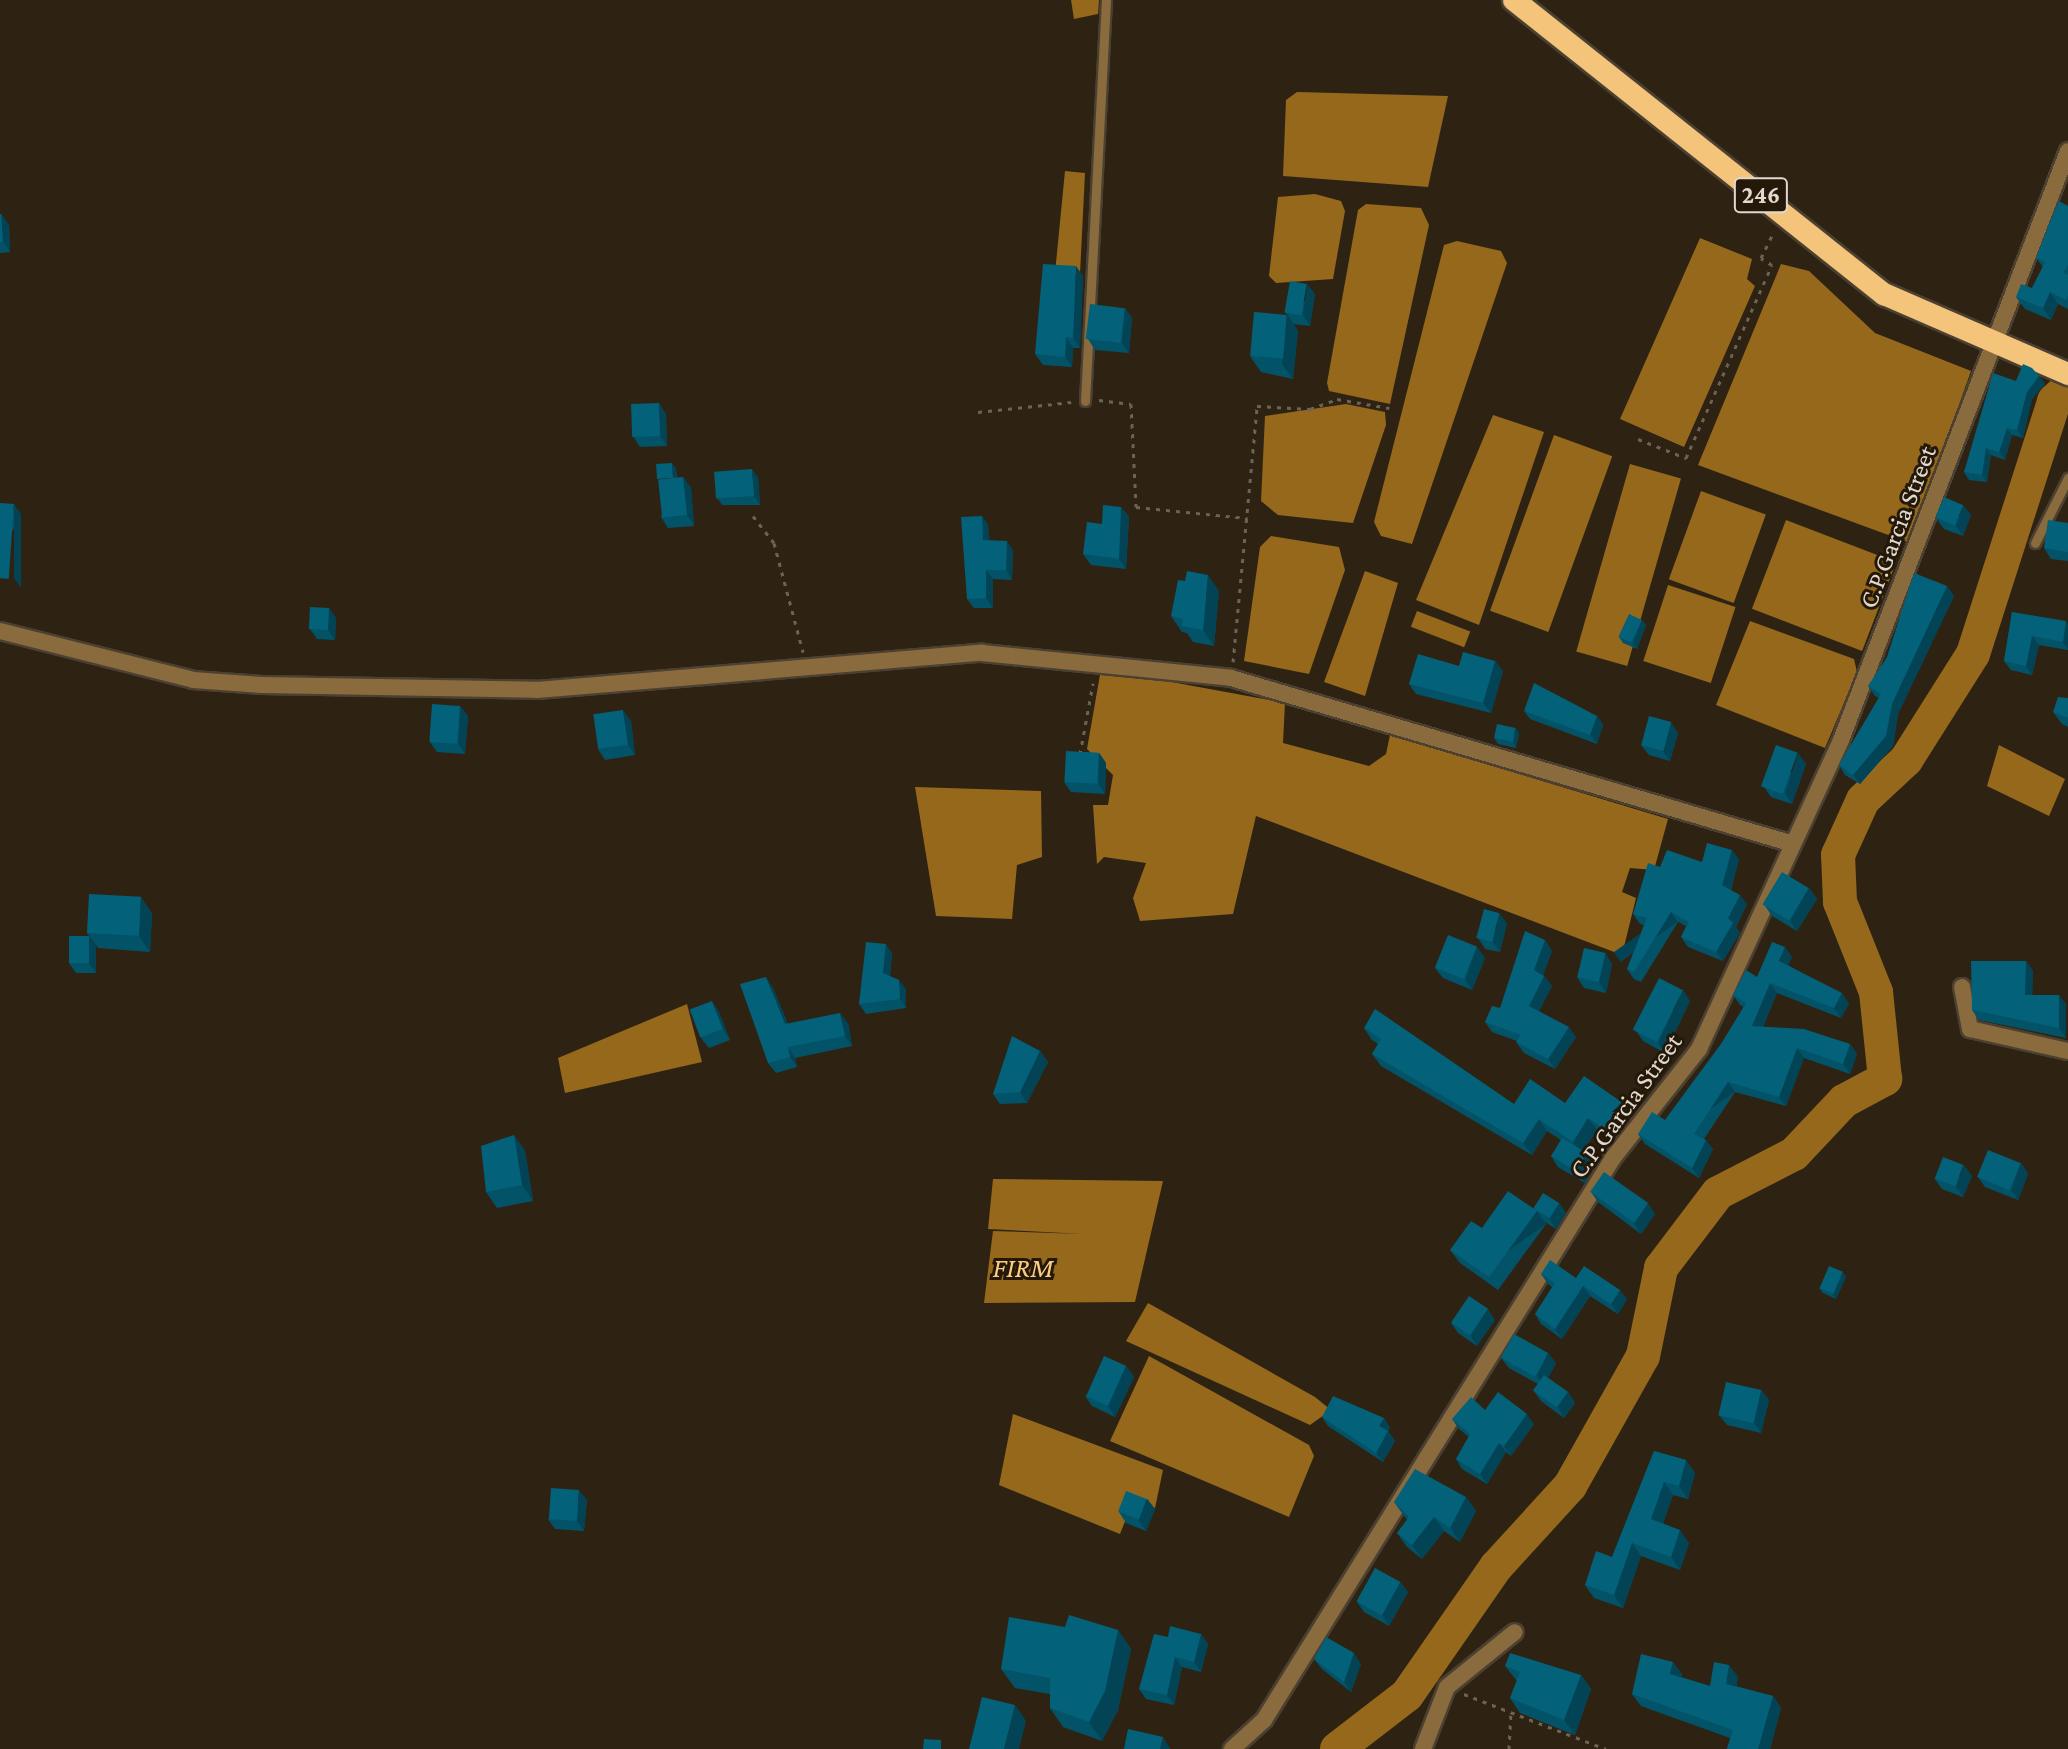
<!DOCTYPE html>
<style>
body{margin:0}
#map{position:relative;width:2068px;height:1749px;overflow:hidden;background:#2e2313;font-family:"Crimson Pro",serif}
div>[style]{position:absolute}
.water>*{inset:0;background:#95681c;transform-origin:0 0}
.river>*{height:34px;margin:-17px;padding:0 17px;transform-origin:17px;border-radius:17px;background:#95681c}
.path>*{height:3px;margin-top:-1.5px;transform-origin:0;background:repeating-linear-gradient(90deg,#6d6355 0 4px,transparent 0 10px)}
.roads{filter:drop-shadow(2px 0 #4b4031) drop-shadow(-2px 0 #4b4031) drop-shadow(0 2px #4b4031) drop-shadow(0 -2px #4b4031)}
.service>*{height:9px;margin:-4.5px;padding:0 4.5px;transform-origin:4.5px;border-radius:4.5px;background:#8a6b3d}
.minor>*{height:16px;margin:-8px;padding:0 8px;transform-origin:8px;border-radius:8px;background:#8a6b3d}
.trunk>*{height:22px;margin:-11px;padding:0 11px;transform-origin:11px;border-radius:11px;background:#f4c47a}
.wall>*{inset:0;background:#035368;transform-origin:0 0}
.shaded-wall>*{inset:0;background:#024455;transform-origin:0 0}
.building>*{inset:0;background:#036179;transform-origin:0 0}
span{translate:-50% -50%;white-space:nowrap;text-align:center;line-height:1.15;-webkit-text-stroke:6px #241909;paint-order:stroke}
.shield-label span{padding:2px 6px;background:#241909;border:2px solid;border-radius:6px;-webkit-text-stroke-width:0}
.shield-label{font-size:24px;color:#e1d9cf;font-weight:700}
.street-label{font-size:26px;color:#e1d9cf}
.water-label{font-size:28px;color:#fecb82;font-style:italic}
</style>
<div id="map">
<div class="water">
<i style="clip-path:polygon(1071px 0,1099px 0,1098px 14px,1074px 19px)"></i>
<i style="clip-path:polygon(1297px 92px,1448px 96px,1428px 187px,1283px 176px,1286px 100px)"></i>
<i style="clip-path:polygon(1065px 171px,1085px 173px,1080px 274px,1055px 273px)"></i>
<i style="clip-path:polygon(1315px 194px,1341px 201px,1345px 211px,1333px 279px,1276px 283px,1269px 276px,1278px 197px)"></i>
<i style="clip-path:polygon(1366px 204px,1421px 208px,1429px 225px,1390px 404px,1329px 391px,1327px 383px,1358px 210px)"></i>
<i style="clip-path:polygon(1700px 238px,1752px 259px,1747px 279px,1755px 286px,1684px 447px,1620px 419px)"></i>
<i style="clip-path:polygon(1457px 241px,1501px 251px,1507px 263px,1412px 544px,1381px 536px,1374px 522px,1444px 245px)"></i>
<i style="clip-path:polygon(1781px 264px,1809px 271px,1875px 333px,1971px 371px,1910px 543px,1698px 465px)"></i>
<i style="clip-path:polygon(1346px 404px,1385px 412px,1386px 425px,1353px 523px,1278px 515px,1261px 501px,1265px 416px)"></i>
<i style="clip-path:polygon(1493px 415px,1544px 432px,1479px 625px,1416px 600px)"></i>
<i style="left:1554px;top:435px;width:62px;height:187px;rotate:20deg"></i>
<i style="left:1630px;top:464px;width:53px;height:195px;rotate:16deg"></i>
<i style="left:1701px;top:491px;width:69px;height:94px;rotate:20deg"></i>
<i style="left:1786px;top:520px;width:118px;height:95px;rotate:21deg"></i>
<i style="clip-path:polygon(1271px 536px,1339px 547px,1345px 570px,1309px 674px,1244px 661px,1260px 547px)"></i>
<i style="clip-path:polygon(1365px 571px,1398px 583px,1365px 696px,1324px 682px)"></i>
<i style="left:1668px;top:585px;width:71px;height:80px;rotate:18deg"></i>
<i style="left:1417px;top:611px;width:57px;height:17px;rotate:21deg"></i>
<i style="clip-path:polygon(1750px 621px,1854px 659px,1857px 672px,1825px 748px,1716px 705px)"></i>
<i style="clip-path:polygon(1101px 669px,1285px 703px,1283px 743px,1369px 766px,1386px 754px,1390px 735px,1668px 819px,1654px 870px,1630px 868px,1622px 892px,1636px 898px,1622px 955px,1256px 816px,1233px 914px,1140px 921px,1133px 898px,1146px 863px,1104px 857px,1097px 864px,1093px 805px,1108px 805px,1113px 775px,1087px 749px)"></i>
<i style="clip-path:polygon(1999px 745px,2065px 779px,2049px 816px,1987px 786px)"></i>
<i style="clip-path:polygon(915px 787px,1041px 791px,1042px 857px,1017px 865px,1012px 919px,936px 916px)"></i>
<i style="clip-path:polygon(687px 1004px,702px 1062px,565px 1093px,558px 1058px)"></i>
<i style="clip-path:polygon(993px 1179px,1163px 1181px,1135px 1302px,984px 1303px,993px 1231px,1083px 1234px,988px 1229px)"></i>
<i style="clip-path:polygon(1148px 1303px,1315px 1397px,1331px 1410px,1310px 1425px,1126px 1341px)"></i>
<i style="clip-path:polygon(1149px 1356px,1309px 1445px,1314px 1456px,1289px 1517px,1110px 1441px)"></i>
<i style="clip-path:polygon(1013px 1414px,1163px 1470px,1155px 1508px,1134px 1499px,1120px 1534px,999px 1485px)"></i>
</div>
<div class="river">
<i style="left:1337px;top:1749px;width:88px;rotate:-37.6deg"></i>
<i style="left:1407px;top:1695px;width:156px;rotate:-55.2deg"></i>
<i style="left:1496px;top:1567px;width:110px;rotate:-47.6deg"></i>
<i style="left:1570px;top:1486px;width:149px;rotate:-60.7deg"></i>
<i style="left:1643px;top:1356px;width:90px;rotate:-78.4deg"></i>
<i style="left:1661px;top:1268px;width:94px;rotate:-52.8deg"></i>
<i style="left:1718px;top:1193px;width:85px;rotate:-27.2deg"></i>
<i style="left:1794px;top:1154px;width:73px;rotate:-46.7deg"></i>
<i style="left:1844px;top:1101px;width:47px;rotate:-28.2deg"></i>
<i style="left:1885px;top:1079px;width:87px;rotate:-95.9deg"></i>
<i style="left:1876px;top:992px;width:97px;rotate:-111.8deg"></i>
<i style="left:1840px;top:902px;width:47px;rotate:-92.4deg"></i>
<i style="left:1838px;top:855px;width:60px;rotate:-65.6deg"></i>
<i style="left:1863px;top:800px;width:59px;rotate:-42.9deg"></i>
<i style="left:1906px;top:760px;width:125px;rotate:-57.7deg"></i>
<i style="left:1973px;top:654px;width:266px;rotate:-72.2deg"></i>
<i style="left:2054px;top:401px;width:19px;rotate:-43deg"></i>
</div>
<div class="path">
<i style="left:1099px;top:400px;width:32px;rotate:7deg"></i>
<i style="left:1131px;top:404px;width:103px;rotate:87.2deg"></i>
<i style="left:1136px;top:507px;width:112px;rotate:5.7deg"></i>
<i style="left:978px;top:412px;width:94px;rotate:-6.1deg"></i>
<i style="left:1638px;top:439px;width:52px;rotate:21.6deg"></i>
<i style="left:1686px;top:458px;width:211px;rotate:-66deg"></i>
<i style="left:1772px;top:265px;width:13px;rotate:-148deg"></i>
<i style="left:1761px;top:258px;width:30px;rotate:-64deg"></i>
<i style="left:753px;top:516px;width:34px;rotate:52deg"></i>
<i style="left:774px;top:543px;width:113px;rotate:75.1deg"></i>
<i style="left:1233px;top:662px;width:257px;rotate:-84.6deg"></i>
<i style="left:1257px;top:406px;width:53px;rotate:3.2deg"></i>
<i style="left:1310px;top:409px;width:29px;rotate:-20deg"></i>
<i style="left:1337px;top:399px;width:53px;rotate:9.8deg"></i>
<i style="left:1080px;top:754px;width:72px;rotate:-79.6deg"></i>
<i style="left:1464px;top:1694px;width:152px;rotate:21.2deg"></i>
<i style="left:1509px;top:1749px;width:34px;rotate:-87deg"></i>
</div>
<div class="roads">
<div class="service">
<i style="left:1085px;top:401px;width:402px;rotate:-87deg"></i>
<i style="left:2035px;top:543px;width:73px;rotate:-63.1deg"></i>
</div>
<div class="minor">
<i style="left:0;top:631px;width:199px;rotate:14.2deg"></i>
<i style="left:193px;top:680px;width:69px;rotate:4.1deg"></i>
<i style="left:262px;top:685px;width:275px;rotate:1deg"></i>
<i style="left:537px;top:690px;width:447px;rotate:-4.8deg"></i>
<i style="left:982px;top:653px;width:250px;rotate:5.7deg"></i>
<i style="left:1231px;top:678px;width:583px;rotate:16.45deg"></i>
<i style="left:1962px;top:987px;width:43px;rotate:79.2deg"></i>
<i style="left:1970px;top:1029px;width:100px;rotate:12.7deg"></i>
<i style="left:1232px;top:1749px;width:43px;rotate:-42.2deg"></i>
<i style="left:1264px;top:1720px;width:662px;rotate:-58.16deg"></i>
<i style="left:1613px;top:1158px;width:139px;rotate:-51.7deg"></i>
<i style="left:1699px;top:1049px;width:340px;rotate:-65.3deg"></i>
<i style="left:1841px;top:740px;width:631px;rotate:-68.92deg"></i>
<i style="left:1423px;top:1749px;width:66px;rotate:-68.8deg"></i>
<i style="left:1447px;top:1687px;width:87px;rotate:-39deg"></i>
</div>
<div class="trunk">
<i style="left:1514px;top:0;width:473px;rotate:38.5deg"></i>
<i style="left:1884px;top:294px;width:201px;rotate:23.5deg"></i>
</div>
</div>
<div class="wall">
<i style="clip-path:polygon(2068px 206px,2068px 309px,2058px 304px,2051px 320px,2025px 309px,2016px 297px,2032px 288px,2043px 267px,2036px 258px)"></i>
<i style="clip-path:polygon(0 214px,1px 214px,9px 225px,10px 252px,0 253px)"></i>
<i style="clip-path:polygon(1083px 276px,1080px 348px,1073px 348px,1072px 367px,1043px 365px,1035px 354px)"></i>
<i style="clip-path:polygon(1315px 294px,1310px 326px,1293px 324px,1286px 313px)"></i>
<i style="clip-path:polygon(1125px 308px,1132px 318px,1129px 353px,1095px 350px,1088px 339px)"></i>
<i style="clip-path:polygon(1298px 330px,1293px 379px,1261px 372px,1250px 356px)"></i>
<i style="clip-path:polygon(2039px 376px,2045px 384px,2032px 399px,2023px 438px,2012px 435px,2005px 460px,1991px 455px,1987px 482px,1969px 480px,1964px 472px,2016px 381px)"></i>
<i style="clip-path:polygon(666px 414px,667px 446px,640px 447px,633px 436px)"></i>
<i style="clip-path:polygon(676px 468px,677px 478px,683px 477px,691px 488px,694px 526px,668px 528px,661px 517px)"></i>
<i style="clip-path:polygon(758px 477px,760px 505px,722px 505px,716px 496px)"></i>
<i style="left:0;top:503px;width:24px;height:85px;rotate:28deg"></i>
<i style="clip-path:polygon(1121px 507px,1129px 517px,1126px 569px,1091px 565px,1083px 554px)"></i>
<i style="clip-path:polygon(1971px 515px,1963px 536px,1944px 529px,1936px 518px)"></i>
<i style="clip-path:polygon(982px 516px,988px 525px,989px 540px,1013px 550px,1012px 580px,993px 579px,993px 608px,974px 608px,967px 599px)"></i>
<i style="clip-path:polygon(2068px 523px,2068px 561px,2051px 559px,2044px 548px)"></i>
<i style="clip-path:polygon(1947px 586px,1954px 596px,1898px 714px,1893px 746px,1860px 784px,1845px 775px,1839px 765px,1879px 698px,1875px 696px,1868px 686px)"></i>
<i style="clip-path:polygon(1219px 591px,1214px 646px,1193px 642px,1187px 633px,1182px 632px,1171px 616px)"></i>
<i style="clip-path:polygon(329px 608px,336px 618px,335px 640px,317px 639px,310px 629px)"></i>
<i style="clip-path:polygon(2012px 612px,2068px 624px,2068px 650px,2039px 645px,2032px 675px,2011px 670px,2004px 661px)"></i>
<i style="clip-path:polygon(1642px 620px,1646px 625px,1637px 649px,1623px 643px,1619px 637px)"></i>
<i style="clip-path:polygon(1495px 661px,1503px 671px,1491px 713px,1416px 694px,1409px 684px,1459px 666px)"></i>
<i style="clip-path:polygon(2068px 698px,2068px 727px,2062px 724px,2053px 712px)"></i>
<i style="clip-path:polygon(460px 706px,468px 716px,465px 754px,437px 752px,430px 742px)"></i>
<i style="clip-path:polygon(1524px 711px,1597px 716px,1603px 725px,1597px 744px,1530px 719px)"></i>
<i style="clip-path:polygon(631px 721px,635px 755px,605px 760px,598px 749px)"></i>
<i style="clip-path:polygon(1519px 733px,1516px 748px,1498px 744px,1494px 738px)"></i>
<i style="clip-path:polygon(1678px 733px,1670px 761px,1649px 755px,1641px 745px)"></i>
<i style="clip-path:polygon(1099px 753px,1106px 763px,1105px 794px,1071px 792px,1064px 782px)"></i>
<i style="clip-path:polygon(1806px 764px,1792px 804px,1771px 797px,1764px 787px)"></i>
<i style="clip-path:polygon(1739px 859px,1731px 890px,1747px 904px,1736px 927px,1740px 933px,1723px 961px,1688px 947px,1681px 937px,1686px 926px,1678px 922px,1641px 982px,1634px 979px,1627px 969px,1644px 925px,1640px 924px,1633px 914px,1660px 867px)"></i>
<i style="clip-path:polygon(1809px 888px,1817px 899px,1797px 931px,1772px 916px,1765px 906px)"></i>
<i style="clip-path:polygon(152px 913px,150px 952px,98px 948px,87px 933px)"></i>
<i style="clip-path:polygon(1507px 923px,1500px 952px,1485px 949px,1478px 938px)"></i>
<i style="clip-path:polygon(89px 936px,96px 947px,96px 973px,76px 973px,69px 963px)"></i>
<i style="clip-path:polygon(1545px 940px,1552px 951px,1543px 975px,1552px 986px,1539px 1011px,1576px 1037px,1555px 1069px,1524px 1053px,1516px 1042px,1517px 1041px,1492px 1032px,1485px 1022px,1500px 1008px)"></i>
<i style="clip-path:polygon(1477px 947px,1485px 958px,1472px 990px,1443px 978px,1435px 968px)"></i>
<i style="clip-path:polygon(892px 953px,890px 976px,906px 989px,906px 1008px,866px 1014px,859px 1004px)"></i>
<i style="clip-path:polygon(1605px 953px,1612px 964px,1606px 993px,1584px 988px,1577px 977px)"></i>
<i style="clip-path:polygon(1792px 957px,1788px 965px,1849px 1003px,1841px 1018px,1777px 993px,1763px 1027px,1850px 1044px,1857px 1054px,1850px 1074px,1804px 1058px,1786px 1106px,1735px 1092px,1704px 1139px,1713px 1149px,1699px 1178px,1645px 1144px,1638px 1134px,1665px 1120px,1721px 1044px,1744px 1007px,1740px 1005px,1733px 995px,1757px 977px)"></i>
<i style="clip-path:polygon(2026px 961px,2033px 971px,2032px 995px,2066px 1004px,2066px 1038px,1979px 1020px,1972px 1010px)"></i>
<i style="clip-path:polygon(773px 988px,788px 1024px,848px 1023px,852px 1046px,795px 1058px,797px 1067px,776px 1073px,768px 1063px)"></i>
<i style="clip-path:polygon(1690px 1001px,1665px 1053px,1643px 1041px,1636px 1031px)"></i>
<i style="clip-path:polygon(719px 1012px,730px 1040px,709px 1048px,701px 1038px)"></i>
<i style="clip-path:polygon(1364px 1028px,1514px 1104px,1623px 1103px,1631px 1115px,1613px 1141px,1597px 1130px,1583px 1151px,1595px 1163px,1585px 1183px,1558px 1167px,1551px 1156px,1561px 1140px,1547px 1131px,1532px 1155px,1381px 1066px,1372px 1054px,1378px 1044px,1372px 1040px)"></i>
<i style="clip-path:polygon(1040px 1051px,1048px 1062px,1027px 1103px,1000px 1104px,993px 1094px)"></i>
<i style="clip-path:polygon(514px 1135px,525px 1151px,533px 1201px,497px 1208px,486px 1192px)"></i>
<i style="clip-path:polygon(2021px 1163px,2028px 1174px,2018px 1200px,1985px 1187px,1978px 1177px)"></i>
<i style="clip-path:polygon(1972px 1176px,1963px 1197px,1942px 1189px,1934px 1178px)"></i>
<i style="clip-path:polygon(1591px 1192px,1655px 1214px,1641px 1234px,1598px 1202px)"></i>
<i style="clip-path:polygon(1559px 1203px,1566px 1213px,1556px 1229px,1545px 1222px,1546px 1224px,1498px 1290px,1460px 1263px,1450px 1250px,1482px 1228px,1533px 1208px)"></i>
<i style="clip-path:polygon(1541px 1274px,1576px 1278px,1627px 1299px,1618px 1314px,1590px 1296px,1562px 1339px,1541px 1324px,1535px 1314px,1552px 1287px,1548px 1284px)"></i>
<i style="clip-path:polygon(1846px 1277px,1836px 1299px,1823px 1293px,1819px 1288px)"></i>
<i style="clip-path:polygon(1495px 1320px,1477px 1346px,1458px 1333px,1451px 1323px)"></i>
<i style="clip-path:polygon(1548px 1353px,1556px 1363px,1548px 1378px,1568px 1392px,1575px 1403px,1564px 1418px,1541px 1401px,1533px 1390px,1538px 1384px,1509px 1368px,1501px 1358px)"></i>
<i style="clip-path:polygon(1126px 1366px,1134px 1377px,1115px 1417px,1092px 1406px,1085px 1396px)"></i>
<i style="clip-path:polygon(1761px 1390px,1769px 1400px,1761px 1433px,1727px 1425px,1719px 1415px)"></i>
<i style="clip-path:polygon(1485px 1410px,1534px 1424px,1511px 1456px,1506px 1452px,1487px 1484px,1462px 1469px,1456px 1459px,1469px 1437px,1459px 1429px,1452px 1419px)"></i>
<i style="clip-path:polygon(1322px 1417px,1384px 1418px,1390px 1428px,1388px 1431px,1395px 1441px,1383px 1462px,1328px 1426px)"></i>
<i style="clip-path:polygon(1654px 1451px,1686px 1460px,1695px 1473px,1688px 1499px,1673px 1495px,1663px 1523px,1689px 1543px,1680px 1570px,1641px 1556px,1623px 1608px,1594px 1598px,1585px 1585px,1612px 1557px)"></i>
<i style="clip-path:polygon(1466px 1497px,1476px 1511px,1460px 1542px,1444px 1531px,1422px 1559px,1407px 1547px,1397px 1533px,1407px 1520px,1394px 1502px)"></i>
<i style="clip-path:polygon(1147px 1499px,1155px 1509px,1146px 1531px,1126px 1523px,1119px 1512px)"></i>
<i style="clip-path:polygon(587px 1500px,584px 1531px,555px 1529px,548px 1519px)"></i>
<i style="clip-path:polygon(1400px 1582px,1408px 1592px,1389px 1626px,1364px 1612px,1357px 1602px)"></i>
<i style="clip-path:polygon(1065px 1627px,1118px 1630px,1131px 1649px,1118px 1710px,1102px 1741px,1063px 1727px,1050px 1708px,1050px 1694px,1015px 1688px,1001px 1669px)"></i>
<i style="clip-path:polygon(1201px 1634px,1208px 1644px,1201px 1672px,1182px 1667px,1174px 1705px,1146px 1699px,1139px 1689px,1168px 1637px)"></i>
<i style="clip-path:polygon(1314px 1659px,1361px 1664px,1351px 1692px,1322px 1669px)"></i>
<i style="clip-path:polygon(1729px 1665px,1738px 1677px,1736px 1686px,1773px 1696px,1781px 1708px,1770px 1749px,1727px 1749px,1730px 1738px,1641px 1706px,1632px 1694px,1682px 1674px,1681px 1677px,1710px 1686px)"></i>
<i style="clip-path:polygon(1505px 1666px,1581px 1675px,1591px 1689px,1575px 1735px,1520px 1713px,1510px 1698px,1517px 1681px)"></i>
</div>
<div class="shaded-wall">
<i style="clip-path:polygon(1px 214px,9px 225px,10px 252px,3px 242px)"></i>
<i style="clip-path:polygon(1076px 266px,1083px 276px,1080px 348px,1073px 338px)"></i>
<i style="clip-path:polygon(1307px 284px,1315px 294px,1310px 326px,1303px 315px)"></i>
<i style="clip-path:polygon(2050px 292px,2058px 304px,2051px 320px,2043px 308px)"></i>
<i style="clip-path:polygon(1125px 308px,1132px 318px,1129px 353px,1122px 343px)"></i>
<i style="clip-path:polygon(1287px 315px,1298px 330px,1293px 379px,1282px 364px)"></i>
<i style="clip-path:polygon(1066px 337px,1073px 348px,1072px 367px,1065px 357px)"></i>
<i style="clip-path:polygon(2039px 376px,2045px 384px,2032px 399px,2023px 438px,2017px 430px,2027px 392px)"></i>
<i style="clip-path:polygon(659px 403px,666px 414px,667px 446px,660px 436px)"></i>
<i style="clip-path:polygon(2007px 428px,2012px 435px,2005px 460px,1999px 452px)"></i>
<i style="clip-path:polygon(1986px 448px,1991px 455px,1987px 482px,1982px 475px)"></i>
<i style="clip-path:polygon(672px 463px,676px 468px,677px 486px,674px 480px)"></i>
<i style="clip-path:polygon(752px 469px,758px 477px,760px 505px,754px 496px)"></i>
<i style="clip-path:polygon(683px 477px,691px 488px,694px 526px,687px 515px)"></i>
<i style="clip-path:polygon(14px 504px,21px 514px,21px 588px,14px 578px)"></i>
<i style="clip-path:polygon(1963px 505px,1971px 515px,1963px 536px,1956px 526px)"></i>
<i style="clip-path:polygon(1121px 507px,1129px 517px,1126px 569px,1119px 559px)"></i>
<i style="clip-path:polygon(982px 516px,988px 525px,990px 549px,983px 540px)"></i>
<i style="clip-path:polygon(1007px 541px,1013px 550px,1012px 580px,1006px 570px)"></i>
<i style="clip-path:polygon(986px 570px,993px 579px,993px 608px,986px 598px)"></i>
<i style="clip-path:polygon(1208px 575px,1219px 591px,1214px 646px,1203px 630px)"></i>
<i style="clip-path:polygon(1947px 586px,1954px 596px,1898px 714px,1893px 746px,1860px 784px,1853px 775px)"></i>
<i style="clip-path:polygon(329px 608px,336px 618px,335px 640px,328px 630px)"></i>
<i style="clip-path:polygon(1642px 620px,1646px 625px,1637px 649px,1633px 643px)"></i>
<i style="clip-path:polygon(2066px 621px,2068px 624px,2068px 649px,2063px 642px)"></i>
<i style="clip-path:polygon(2032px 636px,2039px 645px,2032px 675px,2026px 666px)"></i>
<i style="clip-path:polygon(1495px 661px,1503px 671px,1491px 713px,1483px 703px)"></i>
<i style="clip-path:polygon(460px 706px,468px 716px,465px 754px,458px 744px)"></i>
<i style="clip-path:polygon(623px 710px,631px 721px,635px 755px,628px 745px)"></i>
<i style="clip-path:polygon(1597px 716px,1603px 725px,1597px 744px,1590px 735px)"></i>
<i style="clip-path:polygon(1671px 722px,1678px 733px,1670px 761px,1663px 751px)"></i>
<i style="clip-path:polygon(1516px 728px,1519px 733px,1516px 748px,1513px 742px)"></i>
<i style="clip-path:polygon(1099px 753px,1106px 763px,1105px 794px,1098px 784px)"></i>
<i style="clip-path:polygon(1798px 753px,1806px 764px,1792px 804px,1785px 793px)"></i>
<i style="clip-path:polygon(1732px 850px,1739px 859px,1729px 895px,1722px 885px)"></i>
<i style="clip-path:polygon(1809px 888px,1817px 899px,1797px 931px,1790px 921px)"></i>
<i style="clip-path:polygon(1740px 895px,1747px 904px,1736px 927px,1740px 933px,1723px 961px,1716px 952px,1728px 918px)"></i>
<i style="clip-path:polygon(141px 897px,152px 913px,150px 952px,139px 936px)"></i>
<i style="left:1671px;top:912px;width:12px;height:70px;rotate:55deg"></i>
<i style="clip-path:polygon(1499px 913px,1507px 923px,1500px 952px,1493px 942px)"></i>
<i style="clip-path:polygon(89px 936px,96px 947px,96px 973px,89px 963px)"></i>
<i style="clip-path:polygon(1545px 940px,1552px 951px,1541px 981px,1534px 970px)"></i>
<i style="clip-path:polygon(886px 944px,892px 953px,889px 983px,883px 973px)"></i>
<i style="clip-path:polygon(1477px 947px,1485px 958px,1472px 990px,1465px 980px)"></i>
<i style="clip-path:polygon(1785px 947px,1792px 957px,1786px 970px,1779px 961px)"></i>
<i style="clip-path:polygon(1605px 953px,1612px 964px,1606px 993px,1599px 982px)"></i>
<i style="clip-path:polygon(2026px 961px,2033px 971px,2032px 1005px,2025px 995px)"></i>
<i style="clip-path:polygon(1544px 976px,1552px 986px,1536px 1017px,1529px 1006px)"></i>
<i style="clip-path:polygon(766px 977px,773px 988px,792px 1035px,785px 1024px)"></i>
<i style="clip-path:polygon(899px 980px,906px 989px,906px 1008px,900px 999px)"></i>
<i style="clip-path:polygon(1770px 983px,1777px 993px,1759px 1036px,1752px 1026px)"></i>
<i style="clip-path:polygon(1683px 990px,1690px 1001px,1665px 1053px,1658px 1043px)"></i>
<i style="clip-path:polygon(1842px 993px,1849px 1003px,1841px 1018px,1834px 1008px)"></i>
<i style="clip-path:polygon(2059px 995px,2066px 1004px,2066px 1038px,2059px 1028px)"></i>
<i style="clip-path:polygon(712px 1001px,719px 1012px,730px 1040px,723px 1029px)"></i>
<i style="clip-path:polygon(840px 1013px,848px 1023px,852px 1046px,845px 1036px)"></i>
<i style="clip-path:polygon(1569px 1027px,1576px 1037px,1555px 1069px,1548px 1059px)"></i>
<i style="clip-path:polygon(1850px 1044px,1857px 1054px,1850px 1074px,1843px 1064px)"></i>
<i style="clip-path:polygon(788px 1047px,795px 1058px,797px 1067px,790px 1057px)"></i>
<i style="clip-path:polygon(1797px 1048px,1804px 1058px,1786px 1106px,1779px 1097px)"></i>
<i style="clip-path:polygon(1040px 1051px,1048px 1062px,1027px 1103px,1020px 1092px)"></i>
<i style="left:1728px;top:1082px;width:12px;height:62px;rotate:55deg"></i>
<i style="clip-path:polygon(1623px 1103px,1631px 1115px,1613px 1141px,1604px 1129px)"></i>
<i style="clip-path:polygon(1588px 1118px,1597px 1130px,1581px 1154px,1573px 1142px)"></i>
<i style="clip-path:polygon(1539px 1119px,1547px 1131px,1532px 1155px,1523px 1143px)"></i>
<i style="clip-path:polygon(514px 1135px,525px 1151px,533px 1201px,522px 1185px)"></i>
<i style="clip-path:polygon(1706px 1140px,1713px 1149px,1699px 1178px,1692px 1168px)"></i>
<i style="clip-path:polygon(1587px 1153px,1595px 1163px,1585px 1183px,1577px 1172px)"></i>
<i style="clip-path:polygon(2021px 1163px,2028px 1174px,2018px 1200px,2011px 1190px)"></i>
<i style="clip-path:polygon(1964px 1165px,1972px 1176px,1963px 1197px,1956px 1187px)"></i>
<i style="clip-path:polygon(1559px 1203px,1566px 1213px,1556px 1229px,1549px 1219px)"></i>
<i style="clip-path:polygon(1648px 1203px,1655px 1214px,1641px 1234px,1634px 1223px)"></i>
<i style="left:1537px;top:1211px;width:16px;height:82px;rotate:55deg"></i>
<i style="clip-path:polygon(1843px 1272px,1846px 1277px,1836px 1299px,1832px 1294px)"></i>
<i style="clip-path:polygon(1583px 1286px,1590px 1296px,1562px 1339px,1555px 1329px)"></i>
<i style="clip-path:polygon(1620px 1290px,1627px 1299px,1618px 1314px,1611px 1304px)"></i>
<i style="clip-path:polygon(1488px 1309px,1495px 1320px,1477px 1346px,1470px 1335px)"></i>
<i style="clip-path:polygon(1548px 1353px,1556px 1363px,1544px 1386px,1537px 1376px)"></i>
<i style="clip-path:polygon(1126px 1366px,1134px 1377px,1115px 1417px,1108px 1406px)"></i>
<i style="clip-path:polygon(1761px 1390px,1769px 1400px,1761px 1433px,1754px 1423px)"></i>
<i style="clip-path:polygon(1568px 1392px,1575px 1403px,1564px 1418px,1557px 1407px)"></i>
<i style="clip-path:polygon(1527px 1414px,1534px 1424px,1511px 1456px,1504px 1446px)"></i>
<i style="clip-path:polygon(1384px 1418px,1390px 1428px,1386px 1436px,1379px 1426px)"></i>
<i style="clip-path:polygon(1388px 1431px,1395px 1441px,1383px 1462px,1376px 1453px)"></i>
<i style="clip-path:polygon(1499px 1443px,1506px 1452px,1487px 1484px,1480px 1474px)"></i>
<i style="clip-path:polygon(1686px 1460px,1695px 1473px,1688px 1499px,1679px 1486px)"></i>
<i style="clip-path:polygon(1664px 1482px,1673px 1495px,1660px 1532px,1651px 1519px)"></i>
<i style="clip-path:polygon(579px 1490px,587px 1500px,584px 1531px,577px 1521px)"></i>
<i style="clip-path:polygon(1466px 1497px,1476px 1511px,1460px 1542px,1450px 1528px)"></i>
<i style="clip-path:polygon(1147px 1499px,1155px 1509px,1146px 1531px,1139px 1520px)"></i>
<i style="clip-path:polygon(1434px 1517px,1444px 1531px,1422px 1559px,1412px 1545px)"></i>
<i style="clip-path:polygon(1680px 1530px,1689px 1543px,1680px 1570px,1671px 1557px)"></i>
<i style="clip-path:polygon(1632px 1543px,1641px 1556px,1623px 1608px,1614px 1595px)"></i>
<i style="clip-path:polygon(1400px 1582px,1408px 1592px,1389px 1626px,1382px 1615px)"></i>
<i style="clip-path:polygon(1118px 1630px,1131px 1649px,1118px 1710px,1102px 1741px,1089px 1722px)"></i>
<i style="clip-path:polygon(1201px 1634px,1208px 1644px,1201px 1672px,1194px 1662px)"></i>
<i style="clip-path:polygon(1354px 1653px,1361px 1664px,1351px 1692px,1344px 1682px)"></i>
<i style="clip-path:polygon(1175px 1657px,1182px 1667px,1174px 1705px,1167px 1695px)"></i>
<i style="clip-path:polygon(1673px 1662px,1682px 1674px,1679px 1686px,1670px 1674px)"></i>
<i style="clip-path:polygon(1729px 1665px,1738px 1677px,1735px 1696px,1726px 1684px)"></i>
<i style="clip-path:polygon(1581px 1675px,1591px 1689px,1575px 1735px,1564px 1720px)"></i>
<i style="clip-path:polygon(1773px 1696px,1781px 1708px,1770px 1749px,1758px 1749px)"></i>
<i style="clip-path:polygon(1015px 1705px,1026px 1721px,1019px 1749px,1004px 1749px)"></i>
<i style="clip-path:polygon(1163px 1737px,1170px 1748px,1170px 1749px,1160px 1749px)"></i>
</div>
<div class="building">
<i style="clip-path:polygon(2059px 201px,2068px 206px,2068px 265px,2063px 273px,2068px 275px,2068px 296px,2066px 300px,2050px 292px,2043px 308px,2016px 297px,2021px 284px,2032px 288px,2045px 262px,2036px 258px,2051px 219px)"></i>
<i style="clip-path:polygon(0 214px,1px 214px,3px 242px,0 242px)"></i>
<i style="clip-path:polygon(1043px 264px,1076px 266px,1073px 338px,1066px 337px,1065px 357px,1035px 354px)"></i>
<i style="left:1290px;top:281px;width:17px;height:32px;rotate:10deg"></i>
<i style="left:1090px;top:304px;width:35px;height:35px;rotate:7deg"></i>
<i style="left:1254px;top:312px;width:33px;height:44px;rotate:5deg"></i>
<i style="clip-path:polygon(2023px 364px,2032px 368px,2039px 376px,2027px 392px,2017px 430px,2007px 428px,1999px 452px,1986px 448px,1982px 475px,1964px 472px,1993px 373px,2016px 381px)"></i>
<i style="left:659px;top:403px;width:33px;height:28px;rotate:88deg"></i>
<i style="left:672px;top:463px;width:15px;height:16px;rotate:86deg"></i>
<i style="left:752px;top:469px;width:27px;height:38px;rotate:86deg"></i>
<i style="left:683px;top:477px;width:38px;height:25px;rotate:84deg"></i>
<i style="left:1944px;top:497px;width:21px;height:22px;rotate:23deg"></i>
<i style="left:0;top:503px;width:14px;height:75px;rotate:4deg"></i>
<i style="clip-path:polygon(1103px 505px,1121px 507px,1119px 559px,1083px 554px,1087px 522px,1102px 524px)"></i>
<i style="clip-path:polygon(982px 516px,983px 540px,1007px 541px,1006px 570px,986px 570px,986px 598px,967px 599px,961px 517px)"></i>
<i style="clip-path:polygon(2048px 520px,2068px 523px,2068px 552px,2044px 548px)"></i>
<i style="clip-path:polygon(1187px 571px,1208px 575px,1203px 630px,1182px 626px,1183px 619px,1171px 616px,1178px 580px,1185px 581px)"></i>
<i style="clip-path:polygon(1914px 573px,1947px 586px,1892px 704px,1886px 736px,1853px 775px,1839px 765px,1881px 694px,1868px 686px,1887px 657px)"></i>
<i style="left:310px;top:607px;width:19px;height:22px;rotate:3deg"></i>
<i style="clip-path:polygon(2012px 612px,2066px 621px,2063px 642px,2032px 636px,2026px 666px,2004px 661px)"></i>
<i style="left:1629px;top:614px;width:14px;height:25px;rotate:25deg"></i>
<i style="clip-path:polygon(1463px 652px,1495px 661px,1483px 703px,1409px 684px,1418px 654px,1459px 666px)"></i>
<i style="clip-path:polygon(1534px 683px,1597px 716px,1590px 735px,1524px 711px)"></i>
<i style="clip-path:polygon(2058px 697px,2068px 698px,2068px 718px,2053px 712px)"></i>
<i style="left:432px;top:704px;width:28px;height:38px;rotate:4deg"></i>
<i style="left:623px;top:710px;width:35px;height:30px;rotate:82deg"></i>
<i style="left:1649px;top:716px;width:23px;height:30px;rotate:15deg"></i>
<i style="left:1497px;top:724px;width:19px;height:14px;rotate:12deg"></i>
<i style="left:1776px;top:745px;width:23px;height:44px;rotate:20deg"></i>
<i style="left:1066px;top:751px;width:33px;height:31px;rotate:3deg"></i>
<i style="clip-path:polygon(1707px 843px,1732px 850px,1722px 885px,1740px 895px,1728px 918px,1733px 923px,1716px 952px,1681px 937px,1689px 922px,1671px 912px,1634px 972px,1627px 969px,1647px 918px,1633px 914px,1648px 863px,1660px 867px,1667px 850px,1702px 862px)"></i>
<i style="left:1782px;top:872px;width:31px;height:38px;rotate:31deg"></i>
<i style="left:89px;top:894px;width:52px;height:39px;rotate:3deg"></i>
<i style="left:1484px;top:909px;width:16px;height:30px;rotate:15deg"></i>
<i style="clip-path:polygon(1525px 931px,1545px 940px,1534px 970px,1544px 976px,1529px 1006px,1569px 1027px,1548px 1059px,1516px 1042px,1521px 1035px,1485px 1022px,1492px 1006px,1500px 1008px)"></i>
<i style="left:1448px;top:935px;width:31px;height:35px;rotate:22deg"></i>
<i style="left:69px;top:936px;width:20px;height:27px"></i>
<i style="clip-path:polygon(866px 942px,886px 944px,883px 973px,899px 980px,900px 999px,859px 1004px)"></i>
<i style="clip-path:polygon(1772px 942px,1785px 947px,1779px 961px,1842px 993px,1834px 1008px,1770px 983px,1752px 1026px,1804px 1029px,1850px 1044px,1843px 1064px,1797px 1048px,1779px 1097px,1728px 1082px,1694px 1134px,1706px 1140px,1692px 1168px,1638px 1134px,1652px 1112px,1665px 1120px,1721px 1044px,1746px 1003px,1733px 995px,1746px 970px,1757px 977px)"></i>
<i style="left:1584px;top:948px;width:22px;height:30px;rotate:13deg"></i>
<i style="clip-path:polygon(1971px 961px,2026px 961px,2025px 995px,2059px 995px,2059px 1028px,1972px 1010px)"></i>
<i style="clip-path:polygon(766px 977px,785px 1024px,840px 1013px,845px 1036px,788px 1047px,790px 1057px,768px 1063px,740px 984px)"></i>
<i style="left:1659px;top:978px;width:27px;height:58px;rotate:27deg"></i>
<i style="left:712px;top:1001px;width:30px;height:24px;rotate:69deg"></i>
<i style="clip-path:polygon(1375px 1009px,1514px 1104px,1530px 1079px,1565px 1103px,1584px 1076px,1623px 1103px,1604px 1129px,1588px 1118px,1573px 1142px,1539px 1119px,1523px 1143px,1372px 1054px,1381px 1039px,1364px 1028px)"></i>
<i style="clip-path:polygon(1012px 1036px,1040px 1051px,1020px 1092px,993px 1094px)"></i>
<i style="clip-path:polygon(514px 1135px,522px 1185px,486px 1192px,481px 1146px)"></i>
<i style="left:1562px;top:1138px;width:29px;height:21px;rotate:31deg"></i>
<i style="left:1988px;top:1150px;width:35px;height:29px;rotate:22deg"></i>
<i style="left:1943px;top:1157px;width:22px;height:23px;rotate:21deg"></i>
<i style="left:1604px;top:1172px;width:54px;height:24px;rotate:35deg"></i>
<i style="clip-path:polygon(1508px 1191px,1537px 1211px,1489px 1277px,1450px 1250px,1471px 1221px,1482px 1228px)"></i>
<i style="left:1543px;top:1193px;width:19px;height:18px;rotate:32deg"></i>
<i style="clip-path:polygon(1550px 1260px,1576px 1278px,1584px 1266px,1620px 1290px,1611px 1304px,1583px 1286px,1555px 1329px,1535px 1314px,1555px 1283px,1541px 1274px)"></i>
<i style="left:1829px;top:1266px;width:15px;height:24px;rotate:23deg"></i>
<i style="left:1469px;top:1296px;width:23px;height:32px;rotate:34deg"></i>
<i style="left:1514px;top:1334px;width:39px;height:27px;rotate:29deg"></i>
<i style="left:1104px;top:1356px;width:24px;height:44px;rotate:24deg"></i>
<i style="left:1544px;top:1375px;width:29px;height:19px;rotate:35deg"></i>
<i style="left:1726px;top:1382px;width:36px;height:34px;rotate:13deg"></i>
<i style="clip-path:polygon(1498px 1392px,1527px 1414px,1504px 1446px,1499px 1443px,1480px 1474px,1456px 1459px,1470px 1434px,1452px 1419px,1471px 1397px,1485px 1410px)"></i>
<i style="clip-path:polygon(1333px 1396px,1384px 1418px,1379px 1426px,1388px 1431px,1376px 1453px,1322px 1417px)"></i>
<i style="clip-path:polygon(1654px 1451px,1686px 1460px,1679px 1486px,1664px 1482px,1651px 1519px,1680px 1530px,1671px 1557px,1632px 1543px,1614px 1595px,1585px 1585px,1596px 1551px,1612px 1557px)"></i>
<i style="clip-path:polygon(1415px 1469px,1466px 1497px,1450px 1528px,1434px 1517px,1412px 1545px,1397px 1533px,1409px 1517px,1394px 1502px)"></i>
<i style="left:551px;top:1488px;width:28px;height:31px;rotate:4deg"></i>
<i style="left:1126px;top:1491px;width:22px;height:22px;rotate:21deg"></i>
<i style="left:1375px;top:1568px;width:29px;height:38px;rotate:29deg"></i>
<i style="clip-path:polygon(1069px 1615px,1118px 1630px,1105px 1691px,1089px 1722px,1050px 1708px,1050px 1678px,1001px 1669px,1009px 1617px,1065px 1627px)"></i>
<i style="clip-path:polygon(1170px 1626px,1201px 1634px,1194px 1662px,1175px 1657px,1167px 1695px,1139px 1689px,1154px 1634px,1168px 1637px)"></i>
<i style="clip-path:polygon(1326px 1637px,1354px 1653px,1344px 1682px,1314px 1659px)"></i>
<i style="clip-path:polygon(1510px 1653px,1581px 1675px,1564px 1720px,1510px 1698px,1520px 1672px,1505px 1666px)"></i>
<i style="clip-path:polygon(1641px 1654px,1673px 1662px,1670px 1674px,1710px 1686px,1714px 1662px,1729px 1665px,1726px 1684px,1773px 1696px,1758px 1749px,1727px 1749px,1733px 1730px,1632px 1694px)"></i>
<i style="clip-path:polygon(982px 1697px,1015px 1705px,1004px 1749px,969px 1749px)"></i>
<i style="clip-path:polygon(1128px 1729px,1163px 1737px,1160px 1749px,1124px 1749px)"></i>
<i style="clip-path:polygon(924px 1739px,941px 1740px,941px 1749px,923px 1749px)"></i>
</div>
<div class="shield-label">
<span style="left:1761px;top:195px">246</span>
</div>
<div class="street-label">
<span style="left:1898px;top:527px;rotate:-69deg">C.P.Garcia Street</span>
<span style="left:1626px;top:1106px;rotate:-54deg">C.P.Garcia Street</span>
</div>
<div class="water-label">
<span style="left:1023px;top:1268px">FIRM</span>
</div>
</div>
